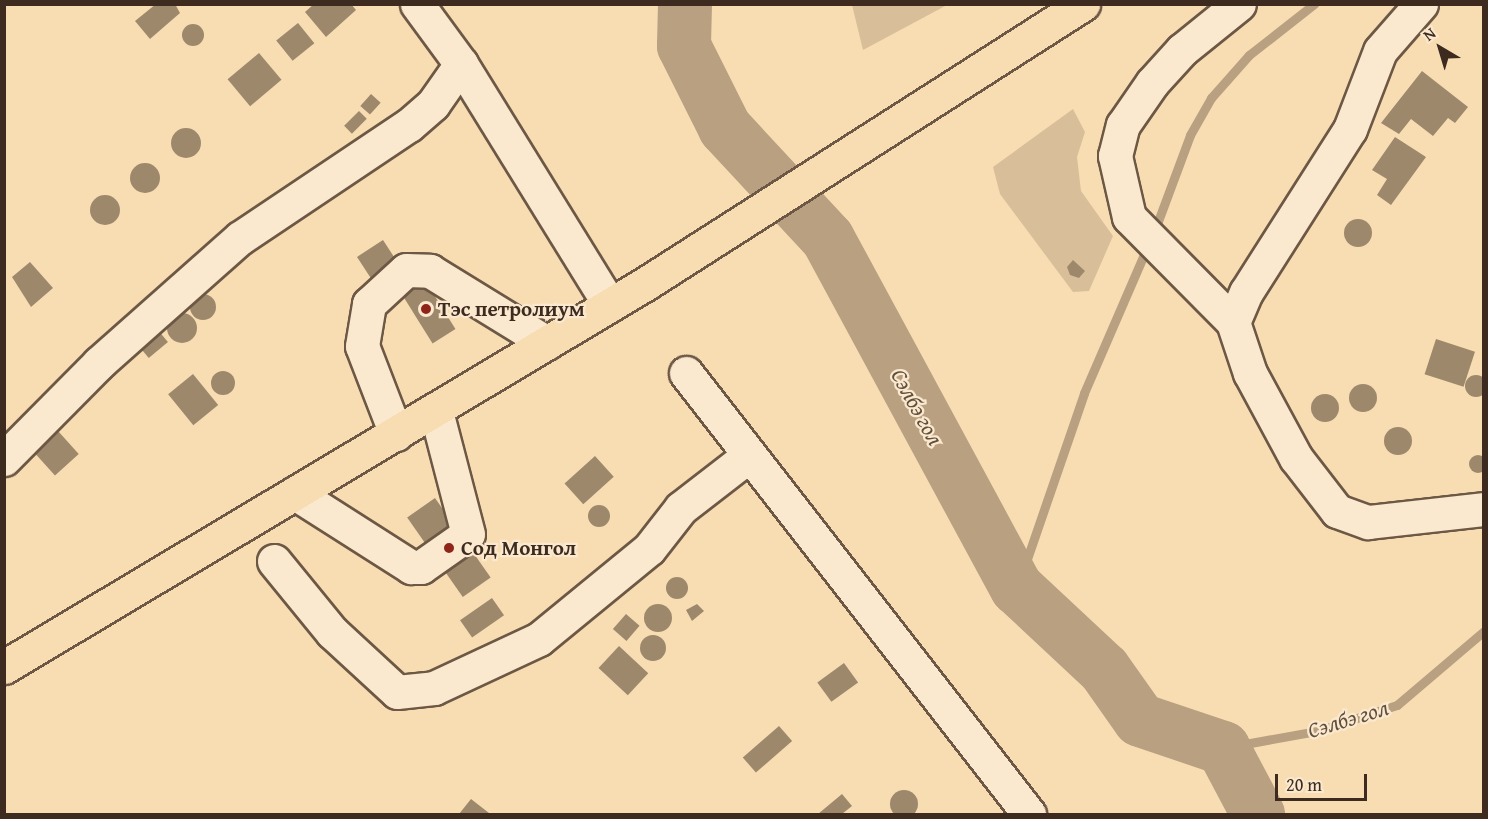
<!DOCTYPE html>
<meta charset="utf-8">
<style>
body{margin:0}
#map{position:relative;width:1488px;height:819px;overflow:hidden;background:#f8ddb3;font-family:"Gentium Book Plus",serif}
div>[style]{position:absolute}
.green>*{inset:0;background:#d8bf9a}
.stream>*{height:9px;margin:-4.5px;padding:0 4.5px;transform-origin:4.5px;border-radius:4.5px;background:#b8a081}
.river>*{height:54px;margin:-27px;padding:0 27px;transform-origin:27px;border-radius:27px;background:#b8a081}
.building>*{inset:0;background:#9e886c;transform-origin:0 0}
.round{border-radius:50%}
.roads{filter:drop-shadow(2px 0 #6c5845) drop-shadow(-2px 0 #6c5845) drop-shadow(0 2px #6c5845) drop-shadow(0 -2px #6c5845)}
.minor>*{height:33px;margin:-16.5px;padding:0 16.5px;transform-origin:16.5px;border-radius:16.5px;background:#fae9ce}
.major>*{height:33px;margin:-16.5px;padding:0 16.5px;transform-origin:16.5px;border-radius:16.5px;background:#f8ddb3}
.dots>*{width:16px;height:16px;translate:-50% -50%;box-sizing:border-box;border:3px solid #fae9ce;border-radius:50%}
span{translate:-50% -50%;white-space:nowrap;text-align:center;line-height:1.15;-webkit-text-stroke:4.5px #fae9ce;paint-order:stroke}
.poi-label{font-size:21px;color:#3d2b20;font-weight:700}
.left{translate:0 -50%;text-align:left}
.water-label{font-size:22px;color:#624e3d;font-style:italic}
.frame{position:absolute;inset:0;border:6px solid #3d2b20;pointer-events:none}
.north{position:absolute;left:1410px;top:18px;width:60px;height:60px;-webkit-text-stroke:4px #fae9ce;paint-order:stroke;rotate:322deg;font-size:16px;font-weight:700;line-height:24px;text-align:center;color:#3d2b20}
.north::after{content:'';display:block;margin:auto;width:21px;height:27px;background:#3d2b20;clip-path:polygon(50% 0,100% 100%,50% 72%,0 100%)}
.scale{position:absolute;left:1275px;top:774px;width:92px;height:27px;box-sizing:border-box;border:3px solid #3d2b20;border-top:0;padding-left:8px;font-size:18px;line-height:21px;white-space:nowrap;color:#3d2b20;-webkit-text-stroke:4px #fae9ce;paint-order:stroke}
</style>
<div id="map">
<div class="green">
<i style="clip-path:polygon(852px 5px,852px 4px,947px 5px,863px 50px)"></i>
<i style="clip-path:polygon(1073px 109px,1085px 132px,1077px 157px,1081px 191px,1113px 236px,1089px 291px,1073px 292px,1000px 194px,993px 167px)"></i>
</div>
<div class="stream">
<i style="left:1154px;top:232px;width:103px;rotate:-69.6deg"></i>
<i style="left:1190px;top:135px;width:43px;rotate:-60.4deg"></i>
<i style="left:1211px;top:98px;width:57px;rotate:-48.5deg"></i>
<i style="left:1249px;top:55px;width:83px;rotate:-38.1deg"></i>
<i style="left:1017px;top:588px;width:206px;rotate:-71deg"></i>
<i style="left:1084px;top:393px;width:161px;rotate:-66.6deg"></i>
<i style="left:1223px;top:748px;width:96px;rotate:-10.3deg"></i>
<i style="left:1317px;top:731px;width:84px;rotate:-18deg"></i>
<i style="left:1397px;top:705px;width:114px;rotate:-40.4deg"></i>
</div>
<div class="river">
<i style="left:685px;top:4px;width:42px;rotate:91.4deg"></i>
<i style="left:684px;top:46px;width:92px;rotate:63.4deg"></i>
<i style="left:725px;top:128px;width:151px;rotate:47.1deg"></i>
<i style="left:828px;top:239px;width:397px;rotate:61.6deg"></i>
<i style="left:1017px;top:588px;width:119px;rotate:43deg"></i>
<i style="left:1104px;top:669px;width:62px;rotate:54.8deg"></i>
<i style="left:1140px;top:720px;width:88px;rotate:18.6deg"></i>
<i style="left:1223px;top:748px;width:75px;rotate:62.1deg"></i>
</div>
<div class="building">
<i style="clip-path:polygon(156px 4px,175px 4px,180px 13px,150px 39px,135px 21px)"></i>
<i style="clip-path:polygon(314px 4px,351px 4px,356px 10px,326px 37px,305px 12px)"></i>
<i style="left:298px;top:23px;width:26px;height:28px;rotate:51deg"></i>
<i class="round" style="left:182px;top:24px;width:22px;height:22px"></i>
<i style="left:259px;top:53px;width:35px;height:41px;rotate:50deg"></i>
<i style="clip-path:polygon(1422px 71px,1468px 107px,1455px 123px,1448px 118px,1433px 136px,1411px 119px,1399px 134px,1381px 123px)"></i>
<i style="left:371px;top:94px;width:13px;height:16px;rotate:42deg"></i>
<i style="left:359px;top:111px;width:11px;height:21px;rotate:45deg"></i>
<i class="round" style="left:171px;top:128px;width:30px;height:30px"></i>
<i style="clip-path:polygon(1395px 137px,1426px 157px,1391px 205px,1377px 195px,1387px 179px,1372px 170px)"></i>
<i class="round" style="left:130px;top:163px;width:30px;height:30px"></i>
<i class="round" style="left:90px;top:195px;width:30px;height:30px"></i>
<i class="round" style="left:1344px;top:219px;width:28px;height:28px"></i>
<i style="left:383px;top:240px;width:27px;height:31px;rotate:57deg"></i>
<i style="clip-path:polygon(1073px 260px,1085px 271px,1079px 278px,1070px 275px,1067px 267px)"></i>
<i style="clip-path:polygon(30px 262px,53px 288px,31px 307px,12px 277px)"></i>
<i style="left:421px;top:274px;width:65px;height:27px;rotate:58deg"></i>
<i class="round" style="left:190px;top:294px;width:26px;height:26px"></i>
<i class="round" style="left:167px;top:313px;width:30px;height:30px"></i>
<i style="left:157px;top:329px;width:17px;height:25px;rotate:50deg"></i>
<i style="left:1436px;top:339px;width:41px;height:37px;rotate:18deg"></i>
<i class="round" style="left:211px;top:371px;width:24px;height:24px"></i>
<i style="left:193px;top:374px;width:40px;height:32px;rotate:51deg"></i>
<i class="round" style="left:1465px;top:375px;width:22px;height:22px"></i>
<i class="round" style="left:1349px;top:384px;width:28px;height:28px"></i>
<i class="round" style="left:1311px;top:394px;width:28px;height:28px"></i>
<i class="round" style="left:1384px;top:427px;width:28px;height:28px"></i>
<i style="left:58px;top:431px;width:31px;height:32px;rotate:48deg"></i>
<i class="round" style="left:1469px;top:455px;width:18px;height:18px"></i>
<i style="left:595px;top:456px;width:28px;height:41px;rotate:48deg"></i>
<i style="left:435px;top:498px;width:97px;height:34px;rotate:55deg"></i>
<i class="round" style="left:588px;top:505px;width:22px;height:22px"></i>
<i class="round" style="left:666px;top:577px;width:22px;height:22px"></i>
<i style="left:492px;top:598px;width:21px;height:39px;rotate:55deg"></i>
<i style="clip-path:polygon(697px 604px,704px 611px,692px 621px,686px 610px)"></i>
<i class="round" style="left:644px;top:604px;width:28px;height:28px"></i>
<i style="left:626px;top:614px;width:18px;height:20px;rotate:41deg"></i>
<i class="round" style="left:640px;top:635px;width:26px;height:26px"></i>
<i style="left:619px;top:646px;width:40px;height:30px;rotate:43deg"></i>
<i style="left:844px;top:663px;width:24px;height:33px;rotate:54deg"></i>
<i style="left:779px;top:726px;width:20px;height:48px;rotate:49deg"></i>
<i class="round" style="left:890px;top:790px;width:28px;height:28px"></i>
<i style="clip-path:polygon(842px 794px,852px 806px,842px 814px,818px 814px)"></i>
<i style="clip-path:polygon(471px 799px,489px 813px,488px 814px,459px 814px)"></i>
</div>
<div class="roads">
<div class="minor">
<i style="left:417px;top:4px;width:74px;rotate:53.7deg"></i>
<i style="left:461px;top:64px;width:283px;rotate:58.3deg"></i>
<i style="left:1421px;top:4px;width:62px;rotate:131.1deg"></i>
<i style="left:1380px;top:51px;width:84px;rotate:111deg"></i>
<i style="left:1350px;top:129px;width:193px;rotate:122.5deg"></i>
<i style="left:1246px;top:292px;width:33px;rotate:113deg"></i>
<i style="left:1233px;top:322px;width:54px;rotate:71.6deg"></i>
<i style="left:1250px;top:373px;width:97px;rotate:61.6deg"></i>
<i style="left:1296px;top:458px;width:67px;rotate:52.3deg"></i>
<i style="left:1337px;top:511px;width:33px;rotate:20deg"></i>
<i style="left:1368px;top:522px;width:117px;rotate:-6.4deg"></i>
<i style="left:1233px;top:322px;width:148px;rotate:-134.7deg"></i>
<i style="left:1129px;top:217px;width:63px;rotate:-102.9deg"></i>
<i style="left:1115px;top:156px;width:32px;rotate:-76deg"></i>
<i style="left:1123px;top:125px;width:51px;rotate:-55.4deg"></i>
<i style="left:1152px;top:83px;width:45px;rotate:-47.7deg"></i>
<i style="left:1182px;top:50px;width:73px;rotate:-38.9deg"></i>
<i style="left:686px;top:373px;width:559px;rotate:52.13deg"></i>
<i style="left:396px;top:434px;width:94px;rotate:-111.1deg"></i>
<i style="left:362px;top:346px;width:43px;rotate:-80.5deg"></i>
<i style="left:369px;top:304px;width:50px;rotate:-42.6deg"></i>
<i style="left:406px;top:270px;width:24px;rotate:2deg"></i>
<i style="left:430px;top:271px;width:137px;rotate:31.6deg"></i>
<i style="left:4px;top:459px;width:135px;rotate:-45.3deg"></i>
<i style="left:99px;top:363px;width:188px;rotate:-41.6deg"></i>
<i style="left:240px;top:238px;width:203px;rotate:-33.8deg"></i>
<i style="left:409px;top:125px;width:32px;rotate:-41deg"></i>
<i style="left:433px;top:104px;width:49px;rotate:-55deg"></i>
<i style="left:295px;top:493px;width:138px;rotate:32.5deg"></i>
<i style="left:411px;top:567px;width:10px"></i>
<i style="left:421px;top:567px;width:57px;rotate:-35.1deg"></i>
<i style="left:468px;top:534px;width:127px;rotate:-104.6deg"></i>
<i style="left:274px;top:561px;width:92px;rotate:50.8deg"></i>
<i style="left:332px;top:632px;width:88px;rotate:42.7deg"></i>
<i style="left:397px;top:692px;width:37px;rotate:-6deg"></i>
<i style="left:434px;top:688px;width:116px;rotate:-25deg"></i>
<i style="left:539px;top:639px;width:142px;rotate:-39.3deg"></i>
<i style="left:649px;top:549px;width:52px;rotate:-52deg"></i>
<i style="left:681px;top:508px;width:83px;rotate:-37.7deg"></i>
</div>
<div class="major">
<i style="left:4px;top:667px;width:747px;rotate:-30.86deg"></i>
<i style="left:645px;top:284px;width:520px;rotate:-32.59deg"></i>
</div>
</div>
<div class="dots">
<i style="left:426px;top:309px;background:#8f2418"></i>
<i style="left:449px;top:548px;background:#8f2418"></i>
</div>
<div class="poi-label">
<span class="left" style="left:438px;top:309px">Тэс петролиум</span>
<span class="left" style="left:461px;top:548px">Сод Монгол</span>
</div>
<div class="water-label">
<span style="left:917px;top:407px;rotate:61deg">Сэлбэ гол</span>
<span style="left:1348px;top:719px;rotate:-17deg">Сэлбэ гол</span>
</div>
<div class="frame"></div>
<div class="north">N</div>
<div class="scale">20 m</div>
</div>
